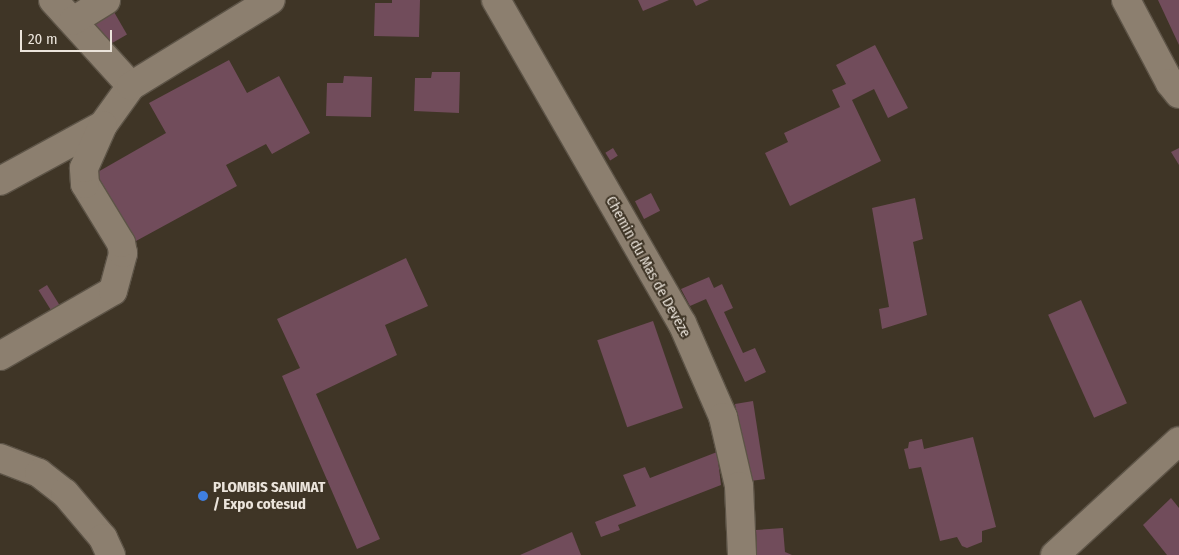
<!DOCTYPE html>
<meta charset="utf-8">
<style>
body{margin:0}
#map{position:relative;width:1179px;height:555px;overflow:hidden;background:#3f3526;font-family:"Fira Sans Condensed",sans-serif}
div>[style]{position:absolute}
.building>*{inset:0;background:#714c5b;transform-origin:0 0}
.roads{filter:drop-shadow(1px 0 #5d5447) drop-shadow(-1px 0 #5d5447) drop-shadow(0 1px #5d5447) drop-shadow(0 -1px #5d5447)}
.minor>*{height:28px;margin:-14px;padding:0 14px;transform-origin:14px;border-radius:14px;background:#8c7f6f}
.dots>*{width:14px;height:14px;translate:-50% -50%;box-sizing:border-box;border:2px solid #3f3526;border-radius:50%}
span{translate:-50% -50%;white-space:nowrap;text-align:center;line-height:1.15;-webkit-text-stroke:4px #3f3526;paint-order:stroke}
.street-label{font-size:15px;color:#ebe4db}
.poi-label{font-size:15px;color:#ebe4db;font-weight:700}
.left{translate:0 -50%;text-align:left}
.scale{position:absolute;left:20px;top:30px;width:92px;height:22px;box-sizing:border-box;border:2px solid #ebe4db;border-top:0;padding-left:6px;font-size:15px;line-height:18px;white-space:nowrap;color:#ebe4db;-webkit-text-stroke:4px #3f3526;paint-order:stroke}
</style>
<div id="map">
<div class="building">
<i style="clip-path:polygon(392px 0,420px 0,419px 37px,374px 36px,375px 3px,392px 3px)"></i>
<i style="clip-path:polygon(638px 0,669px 0,643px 11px)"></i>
<i style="clip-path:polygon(693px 0,709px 0,696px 6px)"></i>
<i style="clip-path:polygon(1158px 0,1179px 0,1179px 45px)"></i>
<i style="left:110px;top:5px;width:34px;height:25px;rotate:60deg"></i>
<i style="clip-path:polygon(875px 45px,908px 108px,888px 118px,874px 89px,852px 100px,881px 161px,790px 206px,765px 153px,788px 142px,784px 133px,840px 107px,832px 90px,846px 84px,836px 65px)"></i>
<i style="clip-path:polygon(229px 60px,247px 93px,279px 76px,310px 133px,272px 154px,266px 144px,226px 165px,237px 186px,136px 241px,96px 173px,166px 133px,149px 103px)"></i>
<i style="clip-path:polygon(432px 72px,460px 72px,459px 113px,414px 111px,415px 78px,431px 78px)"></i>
<i style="clip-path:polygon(344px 76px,372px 77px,371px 117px,326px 116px,327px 83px,343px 83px)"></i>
<i style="left:613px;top:148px;width:9px;height:9px;rotate:58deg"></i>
<i style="clip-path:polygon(1179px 148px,1179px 165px,1171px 152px)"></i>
<i style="left:651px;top:193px;width:20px;height:18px;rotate:63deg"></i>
<i style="clip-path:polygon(915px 198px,923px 239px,913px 242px,927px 315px,882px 329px,879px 309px,889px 307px,872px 208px)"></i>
<i style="clip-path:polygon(406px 258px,428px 306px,385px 325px,397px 355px,316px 394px,380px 539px,357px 549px,282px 376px,300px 368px,277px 319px)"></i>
<i style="clip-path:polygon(709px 277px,714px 288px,722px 284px,733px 308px,724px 312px,743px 353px,755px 348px,766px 372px,745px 382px,706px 299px,690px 306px,681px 289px)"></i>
<i style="left:47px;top:285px;width:31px;height:10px;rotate:58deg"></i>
<i style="left:1081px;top:300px;width:113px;height:36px;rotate:66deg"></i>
<i style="left:653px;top:321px;width:92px;height:59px;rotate:71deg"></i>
<i style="clip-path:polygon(753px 401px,765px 479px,750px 481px,735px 404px)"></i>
<i style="clip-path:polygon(973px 437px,996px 527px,982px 531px,982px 542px,967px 548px,962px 546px,957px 537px,940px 541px,921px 467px,909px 469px,904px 449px,908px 448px,909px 442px,922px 439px,924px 449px)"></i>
<i style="clip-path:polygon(717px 452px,721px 485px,618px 525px,620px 530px,601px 537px,595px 522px,636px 506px,623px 475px,645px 467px,650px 478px)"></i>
<i style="clip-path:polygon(1171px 498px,1179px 508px,1179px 555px,1167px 555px,1143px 525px)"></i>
<i style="clip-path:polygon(783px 528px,785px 552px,792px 555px,757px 555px,756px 530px)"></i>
<i style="clip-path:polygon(572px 532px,581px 555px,520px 555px)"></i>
</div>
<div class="roads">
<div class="minor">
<i style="left:53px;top:0;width:116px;rotate:47.8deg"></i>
<i style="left:496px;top:0;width:373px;rotate:60.1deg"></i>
<i style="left:682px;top:323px;width:103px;rotate:66.4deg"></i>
<i style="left:723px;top:417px;width:71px;rotate:76.9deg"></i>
<i style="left:739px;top:486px;width:69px;rotate:87.5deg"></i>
<i style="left:1126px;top:0;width:94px;rotate:62.1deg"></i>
<i style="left:1170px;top:83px;width:14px;rotate:51deg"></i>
<i style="left:73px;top:21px;width:39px;rotate:-32deg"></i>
<i style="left:0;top:181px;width:117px;rotate:-28.5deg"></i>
<i style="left:103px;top:125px;width:48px;rotate:-54.3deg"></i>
<i style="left:131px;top:86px;width:164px;rotate:-31.6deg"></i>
<i style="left:0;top:356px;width:130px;rotate:-29.9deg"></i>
<i style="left:113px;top:291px;width:39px;rotate:-75deg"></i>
<i style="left:123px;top:253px;width:10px;rotate:-101deg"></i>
<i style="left:121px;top:243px;width:69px;rotate:-121.4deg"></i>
<i style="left:85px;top:184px;width:16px;rotate:-94deg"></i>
<i style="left:84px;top:168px;width:47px;rotate:-66.2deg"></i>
<i style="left:0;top:458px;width:42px;rotate:21deg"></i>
<i style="left:39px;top:473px;width:33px;rotate:38deg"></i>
<i style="left:65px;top:493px;width:59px;rotate:49.8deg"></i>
<i style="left:103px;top:538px;width:19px;rotate:65deg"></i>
<i style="left:1055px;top:555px;width:168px;rotate:-42.6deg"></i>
</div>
</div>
<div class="dots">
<i style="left:203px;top:496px;background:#3f7fe0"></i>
</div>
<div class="street-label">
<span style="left:648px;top:267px;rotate:61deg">Chemin du Mas de Devèze</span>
</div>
<div class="poi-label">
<span class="left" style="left:213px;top:496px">PLOMBIS SANIMAT<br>/ Expo cotesud</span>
</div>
<div class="scale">20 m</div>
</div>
